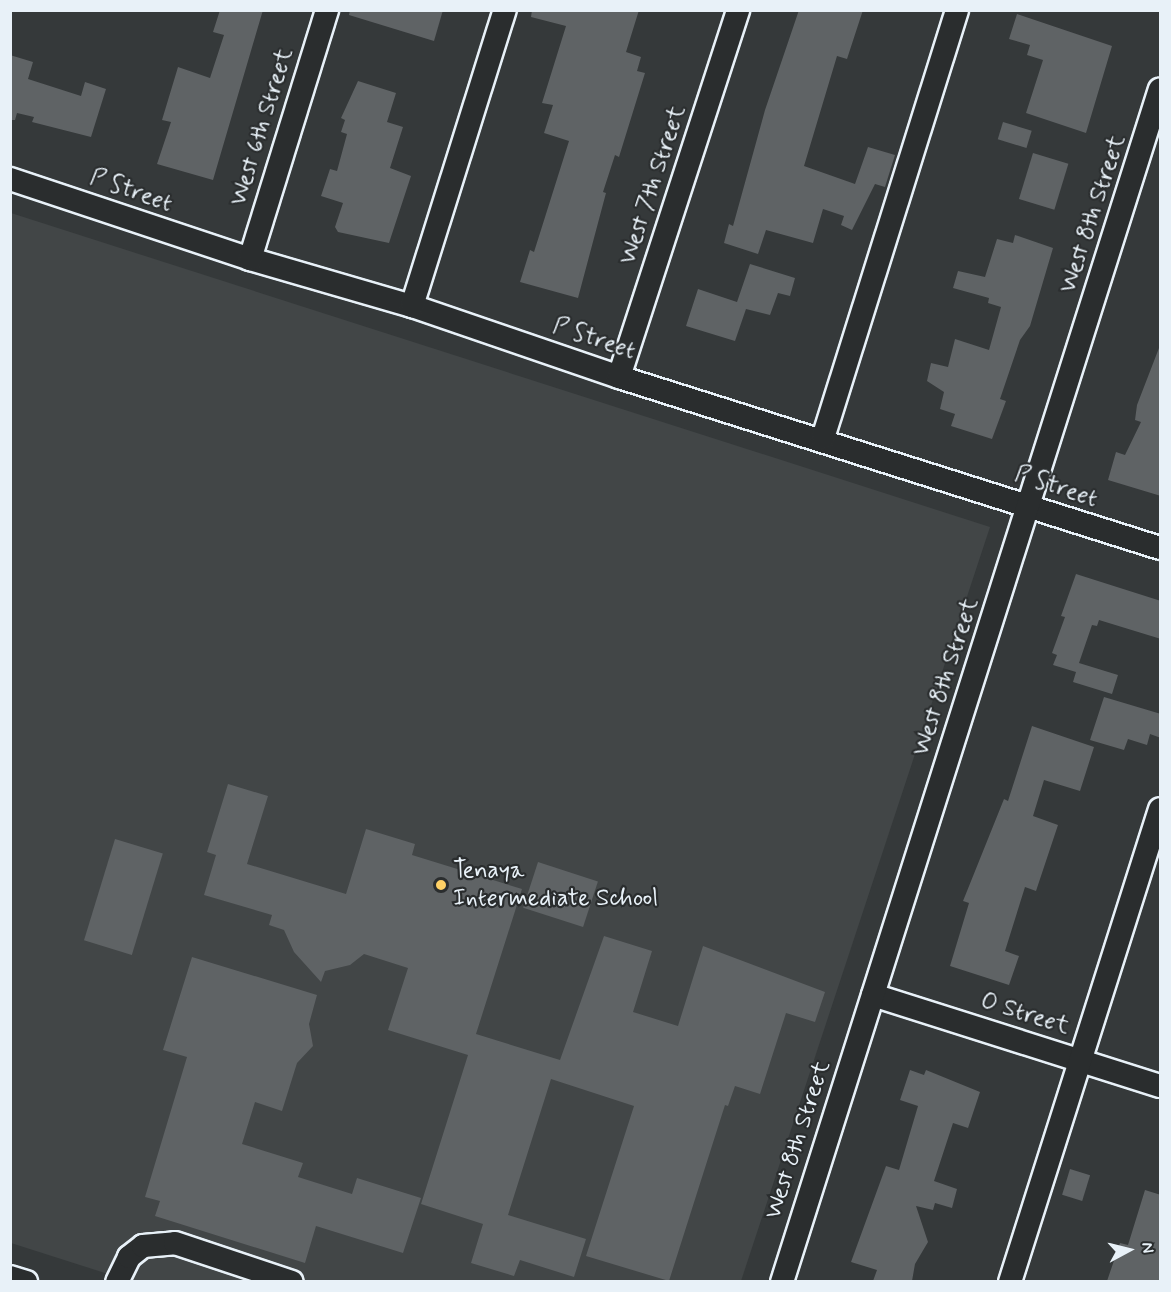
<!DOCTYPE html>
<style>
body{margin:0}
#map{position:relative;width:1171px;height:1292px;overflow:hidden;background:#35393a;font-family:Mynerve,sans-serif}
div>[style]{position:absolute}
.built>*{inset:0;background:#424647}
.building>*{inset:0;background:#5f6365;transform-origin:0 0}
.roads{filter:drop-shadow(2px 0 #e8f1f8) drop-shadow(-2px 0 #e8f1f8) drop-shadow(0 2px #e8f1f8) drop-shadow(0 -2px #e8f1f8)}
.minor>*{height:22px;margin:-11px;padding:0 11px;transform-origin:11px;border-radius:11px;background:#2a2d2e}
.dots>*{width:16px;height:16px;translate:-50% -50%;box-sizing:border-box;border:3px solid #2a2d2e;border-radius:50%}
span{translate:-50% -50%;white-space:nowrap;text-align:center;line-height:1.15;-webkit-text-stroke:4.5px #2a2d2e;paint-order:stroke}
.street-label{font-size:24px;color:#e8f1f8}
.poi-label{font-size:24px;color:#e8f1f8}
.left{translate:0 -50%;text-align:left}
.frame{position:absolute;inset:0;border:12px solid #e8f1f8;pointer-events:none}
.north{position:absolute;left:1099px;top:1220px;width:60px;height:60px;-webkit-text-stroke:4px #2a2d2e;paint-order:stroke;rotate:83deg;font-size:16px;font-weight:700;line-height:24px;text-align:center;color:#e8f1f8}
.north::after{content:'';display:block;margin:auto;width:21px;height:27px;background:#e8f1f8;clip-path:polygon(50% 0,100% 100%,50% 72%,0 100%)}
</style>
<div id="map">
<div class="built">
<i style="clip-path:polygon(11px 213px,990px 527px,741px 1281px,130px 1281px,11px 1243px)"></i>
</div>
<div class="building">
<i style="clip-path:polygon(220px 10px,263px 10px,213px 180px,157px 164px,171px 122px,162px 120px,178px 67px,210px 78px,224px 35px,213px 32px)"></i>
<i style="clip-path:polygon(350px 10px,443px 10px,434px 41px,349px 15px)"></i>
<i style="clip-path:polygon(532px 10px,639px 10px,626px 52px,641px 57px,637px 71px,645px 73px,619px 157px,615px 155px,603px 192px,606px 193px,578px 298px,520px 282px,530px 250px,534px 252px,569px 141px,544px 133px,553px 105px,542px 103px,566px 26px,531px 17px)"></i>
<i style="clip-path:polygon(799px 10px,863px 10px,847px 59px,837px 56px,804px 166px,855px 184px,868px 147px,895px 155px,885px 187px,875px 184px,852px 230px,841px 225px,844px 216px,823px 209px,813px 243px,766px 230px,758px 254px,724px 243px,729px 224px,733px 226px,765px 110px)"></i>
<i style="clip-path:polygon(1017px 14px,1112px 46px,1086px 133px,1026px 113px,1043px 60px,1027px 55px,1030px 45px,1009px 39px)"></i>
<i style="clip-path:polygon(10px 55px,33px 62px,28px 79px,81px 96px,85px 82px,106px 89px,91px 137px,32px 122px,34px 117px,17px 113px,15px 120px,10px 120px)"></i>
<i style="clip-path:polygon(358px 81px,396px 93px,387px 122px,403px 127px,390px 168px,411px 176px,389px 243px,338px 232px,335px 227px,343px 203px,321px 196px,330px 169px,337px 171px,347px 134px,341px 132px,345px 120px,341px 118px)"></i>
<i style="left:1003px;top:122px;width:30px;height:18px;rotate:17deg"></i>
<i style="left:1033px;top:153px;width:37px;height:48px;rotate:17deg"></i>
<i style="clip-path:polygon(1015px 235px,1053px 248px,1030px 326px,1020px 340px,1000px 399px,1006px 401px,992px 439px,951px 426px,955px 414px,940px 409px,944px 392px,927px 381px,931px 363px,948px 367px,955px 339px,989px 350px,1001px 307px,988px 303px,989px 298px,953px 288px,958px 271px,985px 277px,997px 239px,1013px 243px)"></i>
<i style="clip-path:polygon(750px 264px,795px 278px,790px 296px,778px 293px,770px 315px,746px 309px,735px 341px,686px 326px,698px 289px,737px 302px)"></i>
<i style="clip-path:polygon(1159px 348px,1161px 348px,1161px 496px,1108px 480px,1116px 452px,1125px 455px,1141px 422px,1135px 420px,1137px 405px)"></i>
<i style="clip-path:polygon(1076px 574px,1161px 601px,1161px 639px,1099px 620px,1097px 626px,1092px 625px,1079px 663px,1118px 675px,1112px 694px,1073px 682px,1076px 672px,1053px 665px,1057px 655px,1052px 653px,1065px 617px,1061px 616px)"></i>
<i style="clip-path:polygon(1104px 697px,1161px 714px,1161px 738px,1150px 734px,1147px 745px,1128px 739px,1124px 750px,1090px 740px)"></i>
<i style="clip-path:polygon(1032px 726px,1094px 747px,1080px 791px,1044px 780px,1033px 816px,1058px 825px,1036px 891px,1025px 887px,1005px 951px,1019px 956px,1009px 985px,950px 966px,969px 903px,963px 901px,1004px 799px,1008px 801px)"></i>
<i style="clip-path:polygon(228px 784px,268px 796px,247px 864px,346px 894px,366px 829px,415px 844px,412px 855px,522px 889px,476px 1034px,560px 1060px,604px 936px,652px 951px,633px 1012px,678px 1026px,703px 946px,825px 992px,815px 1022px,786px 1013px,760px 1094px,735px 1086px,728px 1106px,725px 1105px,669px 1281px,586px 1256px,634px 1106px,551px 1079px,508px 1215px,586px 1239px,574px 1277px,520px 1260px,514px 1276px,471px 1263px,483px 1224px,421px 1204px,468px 1055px,388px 1030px,408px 968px,364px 954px,350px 965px,325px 971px,321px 982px,294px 952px,284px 930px,269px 925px,272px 915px,204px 895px,216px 855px,207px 852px)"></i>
<i style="left:115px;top:839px;width:50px;height:106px;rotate:17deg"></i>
<i style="left:538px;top:862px;width:63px;height:48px;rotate:18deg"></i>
<i style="clip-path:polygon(192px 957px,317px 995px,309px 1024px,313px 1046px,297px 1063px,282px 1111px,255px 1102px,242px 1144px,303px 1163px,298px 1177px,352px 1194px,357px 1178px,421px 1198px,403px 1253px,316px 1226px,305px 1263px,155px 1216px,160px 1201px,145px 1197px,187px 1057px,163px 1050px)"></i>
<i style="clip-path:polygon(910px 1070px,924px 1075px,926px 1070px,980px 1092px,968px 1128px,953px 1123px,934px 1181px,957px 1189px,952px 1208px,935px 1203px,933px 1210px,916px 1206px,928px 1242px,915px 1264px,912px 1281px,873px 1281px,877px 1270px,851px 1262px,886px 1166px,899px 1170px,918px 1106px,900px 1100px)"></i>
<i style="left:1070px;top:1169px;width:21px;height:27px;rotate:17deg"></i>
<i style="clip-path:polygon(1145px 1190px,1161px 1195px,1161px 1281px,1107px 1281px,1120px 1243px,1128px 1245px)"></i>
</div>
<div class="roads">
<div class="minor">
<i style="left:10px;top:179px;width:253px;rotate:18.4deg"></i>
<i style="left:250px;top:259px;width:169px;rotate:16.2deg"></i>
<i style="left:412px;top:306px;width:219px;rotate:18.9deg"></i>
<i style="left:619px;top:377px;width:567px;rotate:17.54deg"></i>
<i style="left:250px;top:259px;width:261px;rotate:-72.8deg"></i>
<i style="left:412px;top:306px;width:310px;rotate:-72.6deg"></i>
<i style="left:619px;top:377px;width:386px;rotate:-72deg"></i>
<i style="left:823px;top:438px;width:448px;rotate:-72.6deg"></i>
<i style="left:873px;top:995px;width:301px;rotate:17.6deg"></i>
<i style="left:10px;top:1277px;width:17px;rotate:17deg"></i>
<i style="left:117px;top:1282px;width:28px;rotate:-64deg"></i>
<i style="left:129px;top:1257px;width:18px;rotate:-38deg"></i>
<i style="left:143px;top:1246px;width:32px;rotate:-5deg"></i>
<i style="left:175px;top:1243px;width:123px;rotate:18.4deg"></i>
<i style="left:782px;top:1282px;width:1251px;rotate:-72.42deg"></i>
<i style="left:1010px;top:1282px;width:496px;rotate:-72.4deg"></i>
</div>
</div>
<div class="dots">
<i style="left:441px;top:885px;background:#ffd166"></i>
</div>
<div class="street-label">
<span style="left:262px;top:127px;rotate:-73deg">West 6th Street</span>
<span style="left:653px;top:185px;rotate:-72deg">West 7th Street</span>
<span style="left:131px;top:191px;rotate:19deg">P Street</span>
<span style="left:1093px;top:214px;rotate:-72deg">West 8th Street</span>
<span style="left:594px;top:339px;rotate:18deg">P Street</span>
<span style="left:1056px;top:487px;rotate:18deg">P Street</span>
<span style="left:946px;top:677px;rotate:-72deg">West 8th Street</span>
<span style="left:1025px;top:1014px;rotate:17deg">O Street</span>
<span style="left:798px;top:1140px;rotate:-72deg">West 8th Street</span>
</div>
<div class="poi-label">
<span class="left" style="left:453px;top:885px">Tenaya<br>Intermediate School</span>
</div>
<div class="frame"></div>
<div class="north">N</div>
</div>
